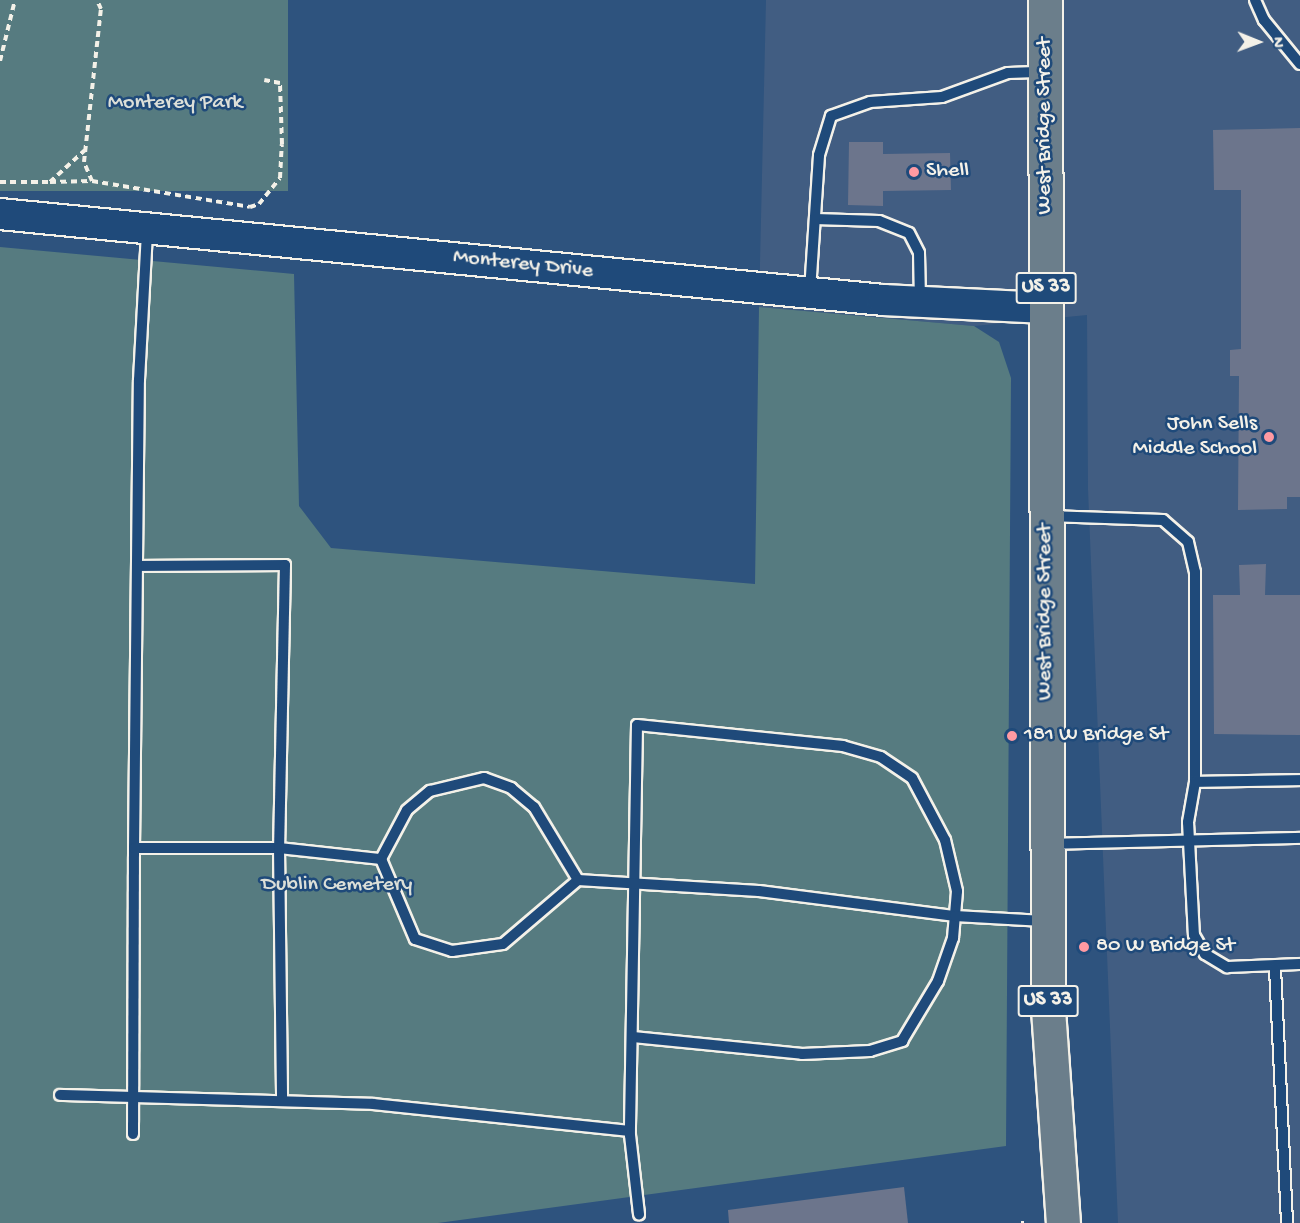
<!DOCTYPE html>
<style>
body{margin:0}
#map{position:relative;width:1300px;height:1223px;overflow:hidden;background:#2e537e;font-family:"Gochi Hand",sans-serif}
div>[style]{position:absolute}
.built>*{inset:0;background:#415d82}
.green>*{inset:0;background:#567b80;transform-origin:0 0}
.building>*{inset:0;background:#6c758c}
.path>*{height:4px;margin-top:-2px;transform-origin:0;background:repeating-linear-gradient(90deg,#f4f1e8 0 6px,transparent 0 10.5px)}
.roads{filter:drop-shadow(2px 0 #f4f1e8) drop-shadow(-2px 0 #f4f1e8) drop-shadow(0 2px #f4f1e8) drop-shadow(0 -2px #f4f1e8)}
.lane>*{height:10px;margin:-5px;padding:0 5px;transform-origin:5px;border-radius:5px;background:#1f4a7a}
.secondary>*{height:30px;margin:-15px;padding:0 15px;transform-origin:15px;border-radius:15px;background:#1f4a7a}
.primary>*{height:33px;margin:-16.5px;padding:0 16.5px;transform-origin:16.5px;border-radius:16.5px;background:#6b7e8b}
.dots>*{width:16px;height:16px;translate:-50% -50%;box-sizing:border-box;border:3px solid #1f4a7a;border-radius:50%}
span{translate:-50% -50%;white-space:nowrap;text-align:center;line-height:1.15;-webkit-text-stroke:5px #1f4a7a;paint-order:stroke}
.shield-label span{padding:2px 4px;background:#1f4a7a;border:2px solid;border-radius:4px;-webkit-text-stroke-width:0}
.shield-label{font-size:21px;color:#f4f1e8;font-weight:700}
.park-label{font-size:22px;color:#dcdfd8}
.street-label{font-size:22px;color:#f4f1e8}
.poi-label{font-size:22px;color:#f4f1e8}
.left{translate:0 -50%;text-align:left}
.right{translate:-100% -50%;text-align:right}
.north{position:absolute;left:1228px;top:12px;width:60px;height:60px;-webkit-text-stroke:4px #1f4a7a;paint-order:stroke;rotate:91deg;font-size:16px;font-weight:700;line-height:24px;text-align:center;color:#f4f1e8}
.north::after{content:'';display:block;margin:auto;width:21px;height:27px;background:#f4f1e8;clip-path:polygon(50% 0,100% 100%,50% 72%,0 100%)}
</style>
<div id="map">
<div class="built">
<i style="clip-path:polygon(766px 0,1300px 0,1300px 1223px,1118px 1223px,1088px 489px,1087px 315px,974px 326px,759px 307px)"></i>
</div>
<div class="green">
<i style="left:0;top:0;width:288px;height:191px"></i>
<i style="clip-path:polygon(0 247px,294px 274px,299px 506px,331px 548px,755px 584px,759px 307px,974px 326px,999px 342px,1011px 378px,1006px 1146px,438px 1223px,0 1223px)"></i>
</div>
<div class="building">
<i style="clip-path:polygon(1300px 128px,1300px 497px,1287px 497px,1287px 509px,1238px 510px,1239px 376px,1230px 376px,1230px 350px,1241px 349px,1241px 190px,1214px 190px,1213px 130px)"></i>
<i style="clip-path:polygon(849px 142px,883px 142px,883px 154px,950px 153px,951px 190px,883px 191px,883px 206px,848px 205px)"></i>
<i style="clip-path:polygon(1266px 564px,1265px 595px,1300px 595px,1300px 735px,1214px 734px,1213px 595px,1240px 595px,1239px 565px)"></i>
<i style="clip-path:polygon(904px 1187px,908px 1223px,729px 1223px,728px 1210px)"></i>
</div>
<div class="path">
<i style="left:0;top:61px;width:63px;rotate:-76.2deg"></i>
<i style="left:92px;top:181px;width:21px;rotate:-113deg"></i>
<i style="left:84px;top:162px;width:154px;rotate:-83.7deg"></i>
<i style="left:101px;top:9px;width:10px;rotate:-114deg"></i>
<i style="left:0;top:182px;width:50px"></i>
<i style="left:50px;top:182px;width:47px;rotate:-42.4deg"></i>
<i style="left:50px;top:182px;width:42px;rotate:-1.4deg"></i>
<i style="left:92px;top:181px;width:160px;rotate:9.3deg"></i>
<i style="left:250px;top:207px;width:9px;rotate:-18deg"></i>
<i style="left:259px;top:204px;width:33px;rotate:-51deg"></i>
<i style="left:280px;top:178px;width:34px;rotate:-87deg"></i>
<i style="left:282px;top:144px;width:61px;rotate:-91.9deg"></i>
<i style="left:280px;top:83px;width:16px;rotate:-169deg"></i>
<i style="left:1021px;top:1223px;width:3px"></i>
</div>
<div class="roads">
<div class="lane">
<i style="left:1255px;top:0;width:22px;rotate:66deg"></i>
<i style="left:1264px;top:20px;width:57px;rotate:50.7deg"></i>
<i style="left:815px;top:219px;width:64px;rotate:1.8deg"></i>
<i style="left:879px;top:221px;width:32px;rotate:22deg"></i>
<i style="left:909px;top:233px;width:22px;rotate:63deg"></i>
<i style="left:919px;top:253px;width:47px;rotate:88.8deg"></i>
<i style="left:810px;top:291px;width:136px;rotate:-86.2deg"></i>
<i style="left:819px;top:155px;width:41px;rotate:-72.9deg"></i>
<i style="left:831px;top:116px;width:41px;rotate:-19.7deg"></i>
<i style="left:870px;top:102px;width:72px;rotate:-4deg"></i>
<i style="left:942px;top:97px;width:70px;rotate:-20deg"></i>
<i style="left:1008px;top:73px;width:35px;rotate:-2deg"></i>
<i style="left:1048px;top:516px;width:115px;rotate:2deg"></i>
<i style="left:1163px;top:520px;width:33px;rotate:41deg"></i>
<i style="left:1188px;top:542px;width:31px;rotate:77deg"></i>
<i style="left:1195px;top:572px;width:210px;rotate:90deg"></i>
<i style="left:1195px;top:782px;width:41px;rotate:99.9deg"></i>
<i style="left:1188px;top:822px;width:113px;rotate:87deg"></i>
<i style="left:1194px;top:935px;width:22px;rotate:60deg"></i>
<i style="left:1205px;top:954px;width:26px;rotate:31deg"></i>
<i style="left:1227px;top:967px;width:73px;rotate:-2.4deg"></i>
<i style="left:137px;top:566px;width:148px;rotate:-0.4deg"></i>
<i style="left:285px;top:565px;width:283px;rotate:91.2deg"></i>
<i style="left:279px;top:848px;width:252px;rotate:89.3deg"></i>
<i style="left:1195px;top:782px;width:105px;rotate:-1.1deg"></i>
<i style="left:1050px;top:844px;width:250px;rotate:-1.4deg"></i>
<i style="left:134px;top:848px;width:468px;rotate:-89.4deg"></i>
<i style="left:139px;top:380px;width:149px;rotate:-86.9deg"></i>
<i style="left:381px;top:859px;width:55px;rotate:-62deg"></i>
<i style="left:407px;top:810px;width:30px;rotate:-40deg"></i>
<i style="left:430px;top:791px;width:56px;rotate:-13.5deg"></i>
<i style="left:484px;top:778px;width:29px;rotate:20deg"></i>
<i style="left:511px;top:788px;width:30px;rotate:40deg"></i>
<i style="left:534px;top:807px;width:85px;rotate:58.9deg"></i>
<i style="left:1275px;top:968px;width:255px;rotate:87.3deg"></i>
<i style="left:633px;top:1037px;width:170px;rotate:5.7deg"></i>
<i style="left:802px;top:1054px;width:68px;rotate:-2.5deg"></i>
<i style="left:870px;top:1051px;width:34px;rotate:-17deg"></i>
<i style="left:902px;top:1041px;width:70px;rotate:-59deg"></i>
<i style="left:938px;top:981px;width:46px;rotate:-70.8deg"></i>
<i style="left:953px;top:938px;width:47px;rotate:-85.1deg"></i>
<i style="left:957px;top:891px;width:52px;rotate:-103.2deg"></i>
<i style="left:945px;top:840px;width:70px;rotate:-118deg"></i>
<i style="left:912px;top:778px;width:37px;rotate:-146deg"></i>
<i style="left:881px;top:757px;width:40px;rotate:-164deg"></i>
<i style="left:843px;top:746px;width:207px;rotate:-174.2deg"></i>
<i style="left:637px;top:725px;width:410px;rotate:91deg"></i>
<i style="left:630px;top:1135px;width:80px;rotate:83.5deg"></i>
<i style="left:60px;top:1095px;width:313px;rotate:1.6deg"></i>
<i style="left:373px;top:1104px;width:258px;rotate:6deg"></i>
<i style="left:133px;top:1134px;width:286px;rotate:-89.8deg"></i>
<i style="left:134px;top:848px;width:145px"></i>
<i style="left:279px;top:848px;width:103px;rotate:6.2deg"></i>
<i style="left:381px;top:859px;width:87px;rotate:67deg"></i>
<i style="left:415px;top:939px;width:39px;rotate:18deg"></i>
<i style="left:452px;top:951px;width:51px;rotate:-7.8deg"></i>
<i style="left:503px;top:944px;width:99px;rotate:-40.5deg"></i>
<i style="left:578px;top:880px;width:181px;rotate:3.5deg"></i>
<i style="left:759px;top:891px;width:198px;rotate:7.3deg"></i>
<i style="left:955px;top:916px;width:89px;rotate:3.2deg"></i>
</div>
<div class="secondary">
<i style="left:0;top:214px;width:887px;rotate:5.56deg"></i>
<i style="left:883px;top:300px;width:163px;rotate:2.8deg"></i>
</div>
<div class="primary">
<i style="left:1045px;top:0;width:1009px;rotate:89.83deg"></i>
<i style="left:1048px;top:1009px;width:215px;rotate:86deg"></i>
</div>
</div>
<div class="dots">
<i style="left:914px;top:172px;background:#ff9aa2"></i>
<i style="left:1269px;top:437px;background:#ff9aa2"></i>
<i style="left:1012px;top:736px;background:#ff9aa2"></i>
<i style="left:1084px;top:947px;background:#ff9aa2"></i>
</div>
<div class="shield-label">
<span style="left:1046px;top:288px">US 33</span>
<span style="left:1048px;top:1001px">US 33</span>
</div>
<div class="park-label">
<span style="left:175px;top:104px">Monterey Park</span>
<span style="left:337px;top:886px">Dublin Cemetery</span>
</div>
<div class="street-label">
<span style="left:1046px;top:126px;rotate:-90deg">West Bridge Street</span>
<span style="left:523px;top:265px;rotate:6deg">Monterey Drive</span>
<span style="left:1046px;top:612px;rotate:-90deg">West Bridge Street</span>
</div>
<div class="poi-label">
<span class="left" style="left:926px;top:172px">Shell</span>
<span class="right" style="left:1257px;top:437px">John Sells<br>Middle School</span>
<span class="left" style="left:1024px;top:736px">181 W Bridge St</span>
<span class="left" style="left:1096px;top:947px">80 W Bridge St</span>
</div>
<div class="north">N</div>
</div>
